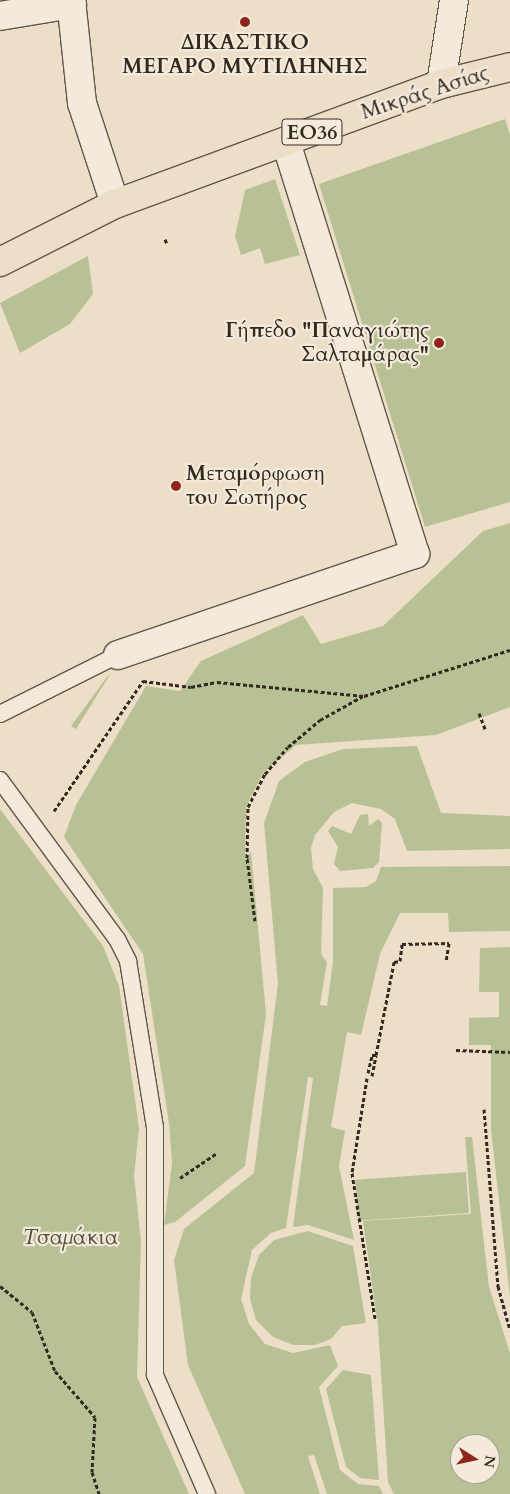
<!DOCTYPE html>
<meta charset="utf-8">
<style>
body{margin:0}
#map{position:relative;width:510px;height:1494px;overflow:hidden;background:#ecdec7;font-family:Cardo,serif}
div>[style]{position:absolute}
.green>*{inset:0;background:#b8c196;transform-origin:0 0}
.path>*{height:3px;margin-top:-1.5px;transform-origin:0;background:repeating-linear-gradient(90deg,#322a1f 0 4px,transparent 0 6.5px)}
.roads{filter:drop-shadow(1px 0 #605749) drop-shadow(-1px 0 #605749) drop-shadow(0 1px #605749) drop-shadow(0 -1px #605749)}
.lane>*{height:16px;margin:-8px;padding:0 8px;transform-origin:8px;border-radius:8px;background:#f3eadb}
.street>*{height:28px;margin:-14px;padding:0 14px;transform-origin:14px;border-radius:14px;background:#f3eadb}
.primary>*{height:28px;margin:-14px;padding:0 14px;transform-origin:14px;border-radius:14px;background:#ecdec7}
.dots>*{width:14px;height:14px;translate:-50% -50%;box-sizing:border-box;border:2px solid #f3eadb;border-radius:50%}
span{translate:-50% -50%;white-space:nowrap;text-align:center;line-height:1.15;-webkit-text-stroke:4.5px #f3eadb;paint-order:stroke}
.shield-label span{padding:1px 4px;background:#f3eadb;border:1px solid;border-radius:4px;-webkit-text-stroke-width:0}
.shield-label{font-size:20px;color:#322a1f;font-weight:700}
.poi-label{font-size:21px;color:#322a1f;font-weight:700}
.right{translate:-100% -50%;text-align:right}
.left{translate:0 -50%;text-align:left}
.street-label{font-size:21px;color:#322a1f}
.park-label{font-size:21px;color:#54503d;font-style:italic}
.north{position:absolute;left:450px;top:1434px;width:50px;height:50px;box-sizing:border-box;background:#f3eadb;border:1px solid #a69d90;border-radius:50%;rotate:100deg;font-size:14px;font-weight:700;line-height:20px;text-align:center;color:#322a1f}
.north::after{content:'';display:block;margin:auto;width:18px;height:22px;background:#8f2418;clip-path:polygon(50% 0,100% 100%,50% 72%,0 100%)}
</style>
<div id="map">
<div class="green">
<i style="clip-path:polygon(505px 119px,510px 135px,510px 502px,425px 527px,319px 184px)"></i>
<i style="clip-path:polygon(275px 179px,300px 255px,265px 264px,260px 248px,241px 255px,235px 236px,245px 190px)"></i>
<i style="clip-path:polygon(88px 256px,93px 294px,70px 324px,20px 353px,0 303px)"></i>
<i style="clip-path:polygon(510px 523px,510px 707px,436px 735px,296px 745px,263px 773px,246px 807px,245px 859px,251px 852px,266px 1014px,245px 1166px,175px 1222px,164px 1225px,172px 1163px,169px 1123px,143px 954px,64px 837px,76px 805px,146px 686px,180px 691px,201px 661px,303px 615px,321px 644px,383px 626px,483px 531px)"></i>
<i style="clip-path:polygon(111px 673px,76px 729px,71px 726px,107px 677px)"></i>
<i style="clip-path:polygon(417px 746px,441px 813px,510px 816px,510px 849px,407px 851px,395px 819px,381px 809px,352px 803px,334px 812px,315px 835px,311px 848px,313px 869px,323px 888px,321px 954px,327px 962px,320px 1005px,327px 1006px,333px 962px,333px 888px,366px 887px,376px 881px,381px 867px,510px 866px,510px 931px,449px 932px,448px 913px,400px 913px,380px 954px,361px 1035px,347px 1032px,331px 1127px,345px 1131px,339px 1166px,354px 1240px,308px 1225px,293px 1227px,313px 1078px,308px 1077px,286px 1228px,271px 1233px,252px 1250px,241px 1299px,249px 1324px,265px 1344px,293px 1353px,330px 1345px,338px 1366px,319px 1387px,340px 1470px,358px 1484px,379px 1486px,383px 1494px,327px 1494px,314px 1455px,308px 1456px,320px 1494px,245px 1494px,188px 1365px,174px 1260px,184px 1229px,254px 1173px,278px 984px,264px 823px,279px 781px,305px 762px,343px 749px)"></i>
<i style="clip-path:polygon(0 809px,103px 946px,119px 986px,139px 1128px,134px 1176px,141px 1241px,137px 1377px,189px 1494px,0 1494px)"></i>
<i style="clip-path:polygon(368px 814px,369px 826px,378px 819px,382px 823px,379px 862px,373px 868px,340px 871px,334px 864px,338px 847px,328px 831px,332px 826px,351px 834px,360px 815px)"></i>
<i style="clip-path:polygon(510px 947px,510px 1297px,491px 1130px,491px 1045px,469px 1045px,469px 1018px,499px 1017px,499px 992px,479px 992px,480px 948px)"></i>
<i style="clip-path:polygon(evenodd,465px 1137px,472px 1137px,489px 1287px,510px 1353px,510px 1494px,394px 1494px,388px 1482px,378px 1326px,363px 1221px,471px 1214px,465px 1137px,460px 1444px,490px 1444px,490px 1474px,460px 1474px,460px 1444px)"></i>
<i style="left:466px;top:1172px;width:41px;height:111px;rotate:86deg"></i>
<i style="clip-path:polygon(308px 1231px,353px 1246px,366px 1323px,342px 1326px,331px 1339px,315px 1345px,293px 1345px,273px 1337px,256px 1320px,250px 1299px,251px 1278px,259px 1255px,274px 1240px)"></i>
<i style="clip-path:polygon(343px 1370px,371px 1375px,379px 1480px,360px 1478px,346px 1467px,326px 1389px)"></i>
</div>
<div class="path">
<i style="left:165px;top:239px;width:5px;rotate:68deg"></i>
<i style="left:479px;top:713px;width:17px;rotate:69deg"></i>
<i style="left:54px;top:811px;width:158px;rotate:-55.6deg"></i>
<i style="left:143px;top:681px;width:48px;rotate:7.1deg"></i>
<i style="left:191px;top:687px;width:26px;rotate:-11deg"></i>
<i style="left:217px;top:682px;width:148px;rotate:5.4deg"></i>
<i style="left:364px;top:696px;width:153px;rotate:-17.5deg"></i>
<i style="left:255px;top:921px;width:64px;rotate:-97.2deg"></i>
<i style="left:247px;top:858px;width:51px;rotate:-88.9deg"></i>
<i style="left:248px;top:807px;width:37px;rotate:-63deg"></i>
<i style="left:265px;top:774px;width:35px;rotate:-50deg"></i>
<i style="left:288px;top:747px;width:42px;rotate:-40.2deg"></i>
<i style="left:320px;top:720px;width:49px;rotate:-29.2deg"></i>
<i style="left:456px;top:1050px;width:54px;rotate:2.1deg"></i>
<i style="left:368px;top:1073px;width:18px;rotate:-77deg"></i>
<i style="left:372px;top:1055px;width:4px"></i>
<i style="left:376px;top:1055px;width:95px;rotate:-79deg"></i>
<i style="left:394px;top:962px;width:6px;rotate:-9deg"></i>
<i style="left:400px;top:961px;width:17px;rotate:-83deg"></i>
<i style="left:402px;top:944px;width:47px;rotate:-1.2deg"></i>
<i style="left:449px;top:943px;width:19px;rotate:99deg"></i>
<i style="left:372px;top:1076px;width:21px;rotate:-79deg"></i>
<i style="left:367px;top:1078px;width:96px;rotate:99deg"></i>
<i style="left:352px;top:1173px;width:148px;rotate:81deg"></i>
<i style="left:484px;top:1109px;width:178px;rotate:85.5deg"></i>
<i style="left:498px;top:1286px;width:46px;rotate:74.7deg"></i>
<i style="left:180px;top:1178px;width:45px;rotate:-34deg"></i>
<i style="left:0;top:1286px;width:41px;rotate:39.1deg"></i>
<i style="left:32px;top:1312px;width:63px;rotate:68.7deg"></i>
<i style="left:55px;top:1371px;width:61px;rotate:49deg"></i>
<i style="left:95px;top:1417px;width:55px;rotate:93.1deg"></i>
<i style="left:92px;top:1472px;width:23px;rotate:72deg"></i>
</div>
<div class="roads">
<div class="lane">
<i style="left:0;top:714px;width:132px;rotate:-26.6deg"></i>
<i style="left:0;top:780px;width:197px;rotate:53.7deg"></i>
<i style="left:117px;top:939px;width:25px;rotate:63deg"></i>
<i style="left:128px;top:961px;width:168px;rotate:80.8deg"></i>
<i style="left:155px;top:1127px;width:248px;rotate:90deg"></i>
<i style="left:155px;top:1375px;width:130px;rotate:66.4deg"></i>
</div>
<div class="street">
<i style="left:71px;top:0;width:104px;rotate:83.9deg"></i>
<i style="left:82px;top:103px;width:106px;rotate:71.9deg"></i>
<i style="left:0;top:16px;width:73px;rotate:-9.5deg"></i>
<i style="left:441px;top:84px;width:85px;rotate:-81.2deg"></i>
<i style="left:118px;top:655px;width:314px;rotate:-18.8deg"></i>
<i style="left:415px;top:554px;width:432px;rotate:-107.4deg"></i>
</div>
<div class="primary">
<i style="left:0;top:262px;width:129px;rotate:-26.8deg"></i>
<i style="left:115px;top:204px;width:347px;rotate:-20.2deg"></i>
<i style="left:441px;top:84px;width:71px;rotate:-13.8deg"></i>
</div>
</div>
<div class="dots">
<i style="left:245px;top:22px;background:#8f2418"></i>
<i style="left:439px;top:343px;background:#8f2418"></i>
<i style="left:176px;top:486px;background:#8f2418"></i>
</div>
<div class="shield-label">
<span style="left:312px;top:132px">ΕΟ36</span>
</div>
<div class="poi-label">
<span style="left:245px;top:55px">ΔΙΚΑΣΤΙΚΟ<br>ΜΕΓΑΡΟ ΜΥΤΙΛΗΝΗΣ</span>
<span class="right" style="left:429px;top:343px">Γήπεδο "Παναγιώτης<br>Σαλταμάρας"</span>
<span class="left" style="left:186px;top:486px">Μεταμόρφωση<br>του Σωτήρος</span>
</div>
<div class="street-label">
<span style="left:425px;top:93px;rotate:-18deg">Μικράς Ασίας</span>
</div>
<div class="park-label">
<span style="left:70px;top:1238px">Τσαμάκια</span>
</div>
<div class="north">N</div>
</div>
